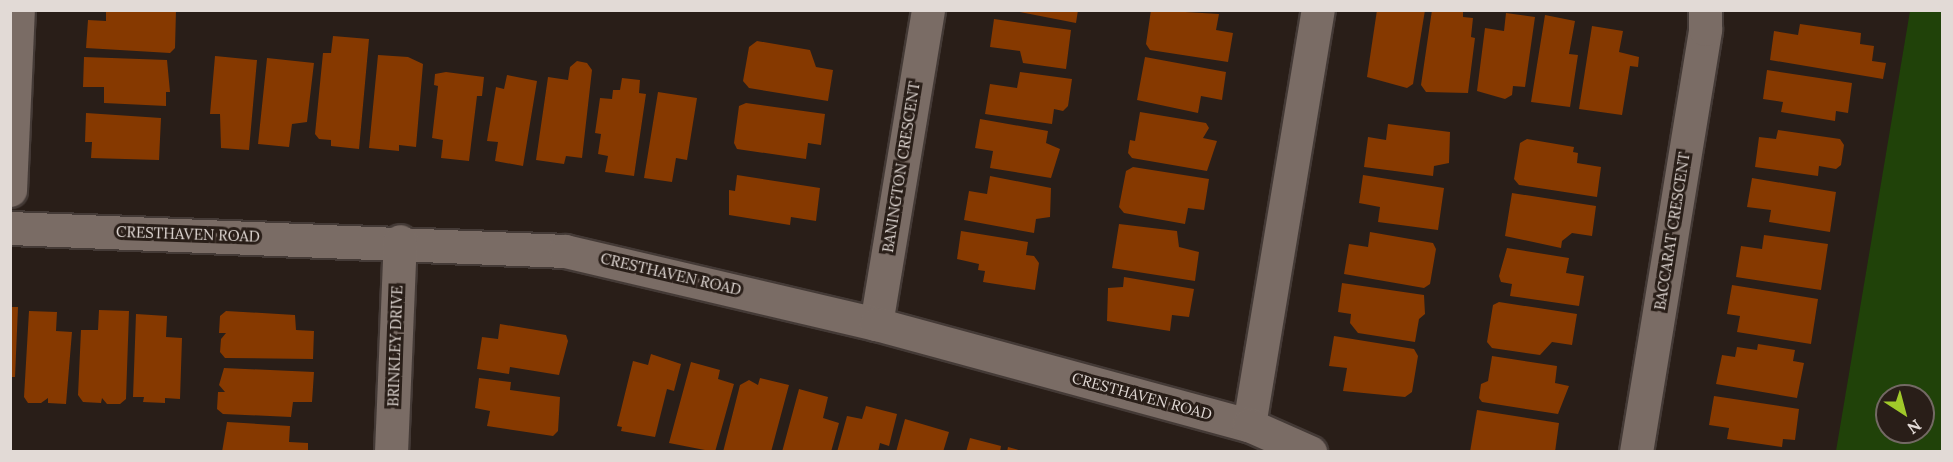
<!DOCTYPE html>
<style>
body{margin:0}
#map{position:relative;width:1953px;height:462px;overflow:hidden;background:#291e18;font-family:Lora,serif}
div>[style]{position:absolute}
.green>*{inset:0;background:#204209}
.building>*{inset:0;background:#863900}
.roads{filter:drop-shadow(2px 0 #443a36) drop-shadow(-2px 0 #443a36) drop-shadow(0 2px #443a36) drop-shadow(0 -2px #443a36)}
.street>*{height:33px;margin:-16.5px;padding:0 16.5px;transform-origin:16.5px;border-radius:16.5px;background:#7a6c65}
.secondary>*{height:33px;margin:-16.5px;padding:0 16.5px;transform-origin:16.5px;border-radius:16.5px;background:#7a6c65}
span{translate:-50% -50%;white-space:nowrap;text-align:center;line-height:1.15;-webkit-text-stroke:6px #291e18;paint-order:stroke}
.street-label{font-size:15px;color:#e2dad6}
.frame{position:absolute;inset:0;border:12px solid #e2dad6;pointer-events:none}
.north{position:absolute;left:1875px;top:384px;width:60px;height:60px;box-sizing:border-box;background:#291e18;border:2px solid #736964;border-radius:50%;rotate:144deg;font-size:16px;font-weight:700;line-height:24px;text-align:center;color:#e2dad6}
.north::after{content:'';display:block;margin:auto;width:21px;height:27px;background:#a1c92a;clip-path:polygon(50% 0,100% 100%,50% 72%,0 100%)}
</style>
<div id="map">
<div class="green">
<i style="clip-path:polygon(evenodd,1910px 11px,1942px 11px,1942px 451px,1836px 451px,1910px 11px,1887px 396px,1923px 396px,1923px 432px,1887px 432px,1887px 396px)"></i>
</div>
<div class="building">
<i style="clip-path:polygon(106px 10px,176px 10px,175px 48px,170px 53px,86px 48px,88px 20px,106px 21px)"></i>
<i style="clip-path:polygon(1009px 10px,1078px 10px,1076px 23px)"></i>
<i style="clip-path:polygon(1151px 10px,1219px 14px,1216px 30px,1233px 33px,1228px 62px,1150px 50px,1146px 44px)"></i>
<i style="clip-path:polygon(1377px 10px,1425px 10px,1413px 84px,1407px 88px,1367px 77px)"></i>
<i style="clip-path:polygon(1432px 10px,1463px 10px,1463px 17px,1473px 18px,1471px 37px,1475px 38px,1468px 93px,1426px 92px,1421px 85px)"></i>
<i style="clip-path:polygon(1506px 13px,1535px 17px,1525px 87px,1513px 86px,1512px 95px,1505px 99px,1477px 91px,1485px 28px,1504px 31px)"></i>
<i style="clip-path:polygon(1545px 15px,1575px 21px,1569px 54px,1578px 55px,1570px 107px,1531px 102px)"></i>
<i style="clip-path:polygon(994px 19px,1071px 30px,1066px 69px,1023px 63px,1020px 51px,990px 47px)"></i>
<i style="clip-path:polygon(1800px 24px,1861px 33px,1860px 44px,1874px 46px,1872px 61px,1886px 63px,1883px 79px,1770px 60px,1774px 31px,1798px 35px)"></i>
<i style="clip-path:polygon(1592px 26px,1623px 31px,1619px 52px,1639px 57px,1638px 67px,1630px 66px,1622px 115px,1579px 109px)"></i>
<i style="clip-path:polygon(333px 36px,369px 39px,359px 149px,331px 146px,331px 140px,319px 139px,315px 134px,323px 53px,331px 53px)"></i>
<i style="clip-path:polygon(757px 41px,810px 50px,816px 67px,833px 70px,828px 101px,749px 88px,743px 81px,749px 47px)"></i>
<i style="clip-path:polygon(378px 55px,408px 57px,423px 64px,416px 147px,399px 145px,399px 151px,369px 148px)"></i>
<i style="clip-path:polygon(215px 56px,257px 60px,249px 150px,221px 148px,220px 114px,210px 114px)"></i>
<i style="clip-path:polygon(84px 57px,167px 60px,170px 92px,166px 92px,166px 106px,104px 103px,104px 87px,83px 87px)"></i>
<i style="clip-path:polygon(1145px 57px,1226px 72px,1222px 100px,1201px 96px,1198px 113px,1137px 100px)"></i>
<i style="clip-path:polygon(267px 58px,314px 63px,307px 122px,292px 124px,289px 147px,258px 144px)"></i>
<i style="clip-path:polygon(577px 61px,587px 63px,592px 70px,582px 158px,566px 156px,564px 164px,536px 160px,548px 77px,568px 80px,570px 67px)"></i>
<i style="clip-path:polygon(1767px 70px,1852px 83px,1848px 113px,1836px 111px,1835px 121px,1781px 112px,1783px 102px,1763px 99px)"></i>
<i style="clip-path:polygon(446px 72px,484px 77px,482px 96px,477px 96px,469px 161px,441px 158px,443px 140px,432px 138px,438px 86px,434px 85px,435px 74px)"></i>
<i style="clip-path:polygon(1020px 72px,1072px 79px,1068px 106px,1063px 111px,1054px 109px,1052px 124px,985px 114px,990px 84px,1017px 88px)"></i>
<i style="clip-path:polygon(507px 75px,537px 81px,523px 166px,495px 161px,498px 142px,487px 141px,496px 87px,504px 89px)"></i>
<i style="clip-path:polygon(622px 78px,640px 80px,639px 93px,646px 94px,634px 176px,605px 172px,608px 156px,598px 154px,601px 134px,595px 133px,600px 98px,612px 99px,613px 90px,620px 90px)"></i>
<i style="clip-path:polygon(658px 92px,697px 98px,687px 160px,676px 158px,672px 182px,644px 178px)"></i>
<i style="clip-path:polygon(746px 103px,825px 114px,821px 145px,808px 143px,806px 159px,737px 149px,734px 143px,739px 106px)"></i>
<i style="clip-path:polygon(1140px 112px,1206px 123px,1209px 128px,1203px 138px,1217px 141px,1207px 171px,1132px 158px,1128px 153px,1130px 140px,1135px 141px)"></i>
<i style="clip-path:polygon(86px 113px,161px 118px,159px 160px,91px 158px,92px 142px,85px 142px)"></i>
<i style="clip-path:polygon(980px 119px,1048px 131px,1046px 143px,1060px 149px,1051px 178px,990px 168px,993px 151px,975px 148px)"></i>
<i style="clip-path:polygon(1388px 124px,1450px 132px,1449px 163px,1434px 166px,1433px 176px,1364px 167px,1368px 137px,1386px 140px)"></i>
<i style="clip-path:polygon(1778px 130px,1840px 139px,1844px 145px,1841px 165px,1836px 169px,1819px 166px,1818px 176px,1755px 167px,1759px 137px,1776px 139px)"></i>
<i style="clip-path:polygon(1527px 139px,1574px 147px,1573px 152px,1578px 153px,1577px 163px,1601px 167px,1597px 197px,1519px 185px,1514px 179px,1520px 143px)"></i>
<i style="clip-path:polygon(1133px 167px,1209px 179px,1204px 210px,1188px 208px,1185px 224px,1124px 213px,1119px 207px,1126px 171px)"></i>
<i style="clip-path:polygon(737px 175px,820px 188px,816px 221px,791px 217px,790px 225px,729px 215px,729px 190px,735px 191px)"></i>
<i style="clip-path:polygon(1363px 175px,1444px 188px,1438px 230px,1378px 222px,1380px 207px,1359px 203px)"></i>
<i style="clip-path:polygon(990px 176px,1051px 188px,1050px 217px,1036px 219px,1034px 233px,964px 220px,969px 191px,987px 194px)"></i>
<i style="clip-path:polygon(1752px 178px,1836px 192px,1830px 232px,1769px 222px,1771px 210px,1747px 207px)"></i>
<i style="clip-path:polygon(1512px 193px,1596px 206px,1592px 236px,1572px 233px,1562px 241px,1561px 248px,1505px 236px)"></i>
<i style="clip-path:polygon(1119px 224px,1177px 231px,1179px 247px,1199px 252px,1195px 281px,1112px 268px)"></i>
<i style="clip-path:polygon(961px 231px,1028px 242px,1026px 255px,1034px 256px,1039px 263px,1035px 290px,983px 282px,985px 271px,978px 270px,979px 264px,957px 259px)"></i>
<i style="clip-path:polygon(1370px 232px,1433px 243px,1436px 249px,1430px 284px,1424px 288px,1344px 274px,1349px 244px,1368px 247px)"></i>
<i style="clip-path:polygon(1764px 235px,1828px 244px,1821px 290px,1736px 277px,1741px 246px,1762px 249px)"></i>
<i style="clip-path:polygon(1507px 248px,1569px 258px,1566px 273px,1584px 276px,1579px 306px,1510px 296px,1512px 284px,1501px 282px,1499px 276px)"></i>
<i style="clip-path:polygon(1124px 277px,1194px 289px,1189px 317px,1172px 315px,1170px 331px,1107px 321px,1108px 288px,1123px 287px)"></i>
<i style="clip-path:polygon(1342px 283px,1424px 295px,1425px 314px,1419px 319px,1415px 342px,1358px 333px,1350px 323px,1351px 314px,1338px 312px)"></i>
<i style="clip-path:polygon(1732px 285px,1818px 299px,1811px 344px,1737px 332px,1740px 316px,1727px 314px)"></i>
<i style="clip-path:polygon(1499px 302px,1577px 314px,1572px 345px,1552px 342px,1540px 355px,1492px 348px,1487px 342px,1493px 305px)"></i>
<i style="clip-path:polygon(10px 307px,18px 307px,15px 377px,10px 377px)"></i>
<i style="clip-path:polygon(99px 310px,129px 311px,126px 399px,120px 404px,107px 404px,102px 398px,101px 403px,83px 402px,78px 395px,81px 330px,98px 330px)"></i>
<i style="clip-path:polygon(29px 311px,57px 312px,56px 331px,72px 332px,66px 404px,48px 403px,48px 398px,41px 403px,28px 403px,24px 397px)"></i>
<i style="clip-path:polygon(226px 311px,295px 315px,296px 330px,314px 331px,313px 359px,225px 358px,220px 352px,221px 339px,226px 333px,219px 333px,220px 316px)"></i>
<i style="clip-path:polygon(136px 314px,167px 316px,166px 337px,182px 338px,180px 399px,165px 398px,165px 403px,143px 402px,144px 397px,133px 397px)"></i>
<i style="clip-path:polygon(500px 324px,566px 335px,568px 341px,559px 375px,510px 367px,509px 374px,477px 369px,482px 337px,498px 339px)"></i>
<i style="clip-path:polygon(1334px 336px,1414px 349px,1418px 356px,1412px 392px,1405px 397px,1343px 391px,1347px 368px,1329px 366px)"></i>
<i style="clip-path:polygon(1758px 344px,1795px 350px,1793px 361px,1804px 363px,1797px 398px,1716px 384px,1722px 355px,1735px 357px,1737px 347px,1757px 350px)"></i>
<i style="clip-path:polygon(651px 354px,681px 364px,674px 391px,667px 389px,655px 437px,621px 431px,622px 427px,617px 426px,633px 361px,648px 365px)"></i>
<i style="clip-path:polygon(1492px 356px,1557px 366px,1555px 383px,1569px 386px,1558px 414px,1482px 402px,1479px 398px,1481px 384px,1488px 381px)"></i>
<i style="clip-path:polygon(691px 362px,720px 370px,718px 379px,734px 384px,715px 452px,669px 443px)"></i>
<i style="clip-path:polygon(224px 368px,314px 372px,312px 402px,293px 402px,291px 417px,223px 414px,217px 409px,218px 392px,225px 392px,219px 385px)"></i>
<i style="clip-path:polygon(479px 378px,511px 382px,510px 390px,560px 397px,558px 431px,553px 436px,487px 426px,490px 411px,475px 408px)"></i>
<i style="clip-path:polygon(760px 378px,789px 385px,771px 452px,723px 452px,740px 385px,749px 380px,758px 385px)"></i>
<i style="clip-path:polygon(799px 389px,828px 397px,823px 418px,839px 423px,831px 452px,782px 452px)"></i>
<i style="clip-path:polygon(1714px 396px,1799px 409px,1795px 440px,1783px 439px,1782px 447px,1727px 439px,1729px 428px,1709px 425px)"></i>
<i style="clip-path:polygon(866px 406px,897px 414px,889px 446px,880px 443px,878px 452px,837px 452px,847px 416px,862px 419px)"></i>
<i style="clip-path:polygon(1477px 410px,1559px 423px,1555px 452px,1470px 452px)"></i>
<i style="clip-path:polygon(905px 419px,949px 432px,943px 452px,896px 452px)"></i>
<i style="clip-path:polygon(227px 422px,290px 426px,289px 442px,308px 443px,308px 452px,222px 452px)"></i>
<i style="clip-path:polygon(970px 438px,1001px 446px,1000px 452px,966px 452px)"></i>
<i style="clip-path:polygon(1008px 447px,1022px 451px,1022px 452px,1007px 452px)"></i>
</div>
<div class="roads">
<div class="street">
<i style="left:10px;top:190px;width:180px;rotate:-87.5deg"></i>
<i style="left:876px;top:324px;width:318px;rotate:-80.6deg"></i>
<i style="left:1249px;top:425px;width:421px;rotate:-80.6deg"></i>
<i style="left:1636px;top:452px;width:429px;rotate:-80.7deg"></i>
<i style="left:1705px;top:29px;width:19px;rotate:-90deg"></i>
</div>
<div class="secondary">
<i style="left:10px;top:228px;width:555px;rotate:2.37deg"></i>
<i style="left:565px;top:251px;width:319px;rotate:13.2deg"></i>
<i style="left:876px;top:324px;width:386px;rotate:15.2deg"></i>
<i style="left:1249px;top:425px;width:67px;rotate:23.9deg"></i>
<i style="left:391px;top:452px;width:211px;rotate:-87.6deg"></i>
</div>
</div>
<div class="street-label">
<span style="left:901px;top:167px;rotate:-81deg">BANINGTON CRESCENT</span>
<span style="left:1672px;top:231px;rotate:-81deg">BACCARAT CRESCENT</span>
<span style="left:188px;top:234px;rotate:2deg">CRESTHAVEN ROAD</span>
<span style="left:671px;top:274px;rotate:13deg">CRESTHAVEN ROAD</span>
<span style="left:395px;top:346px;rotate:-88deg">BRINKLEY DRIVE</span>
<span style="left:1142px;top:396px;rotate:15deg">CRESTHAVEN ROAD</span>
</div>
<div class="frame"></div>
<div class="north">N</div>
</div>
